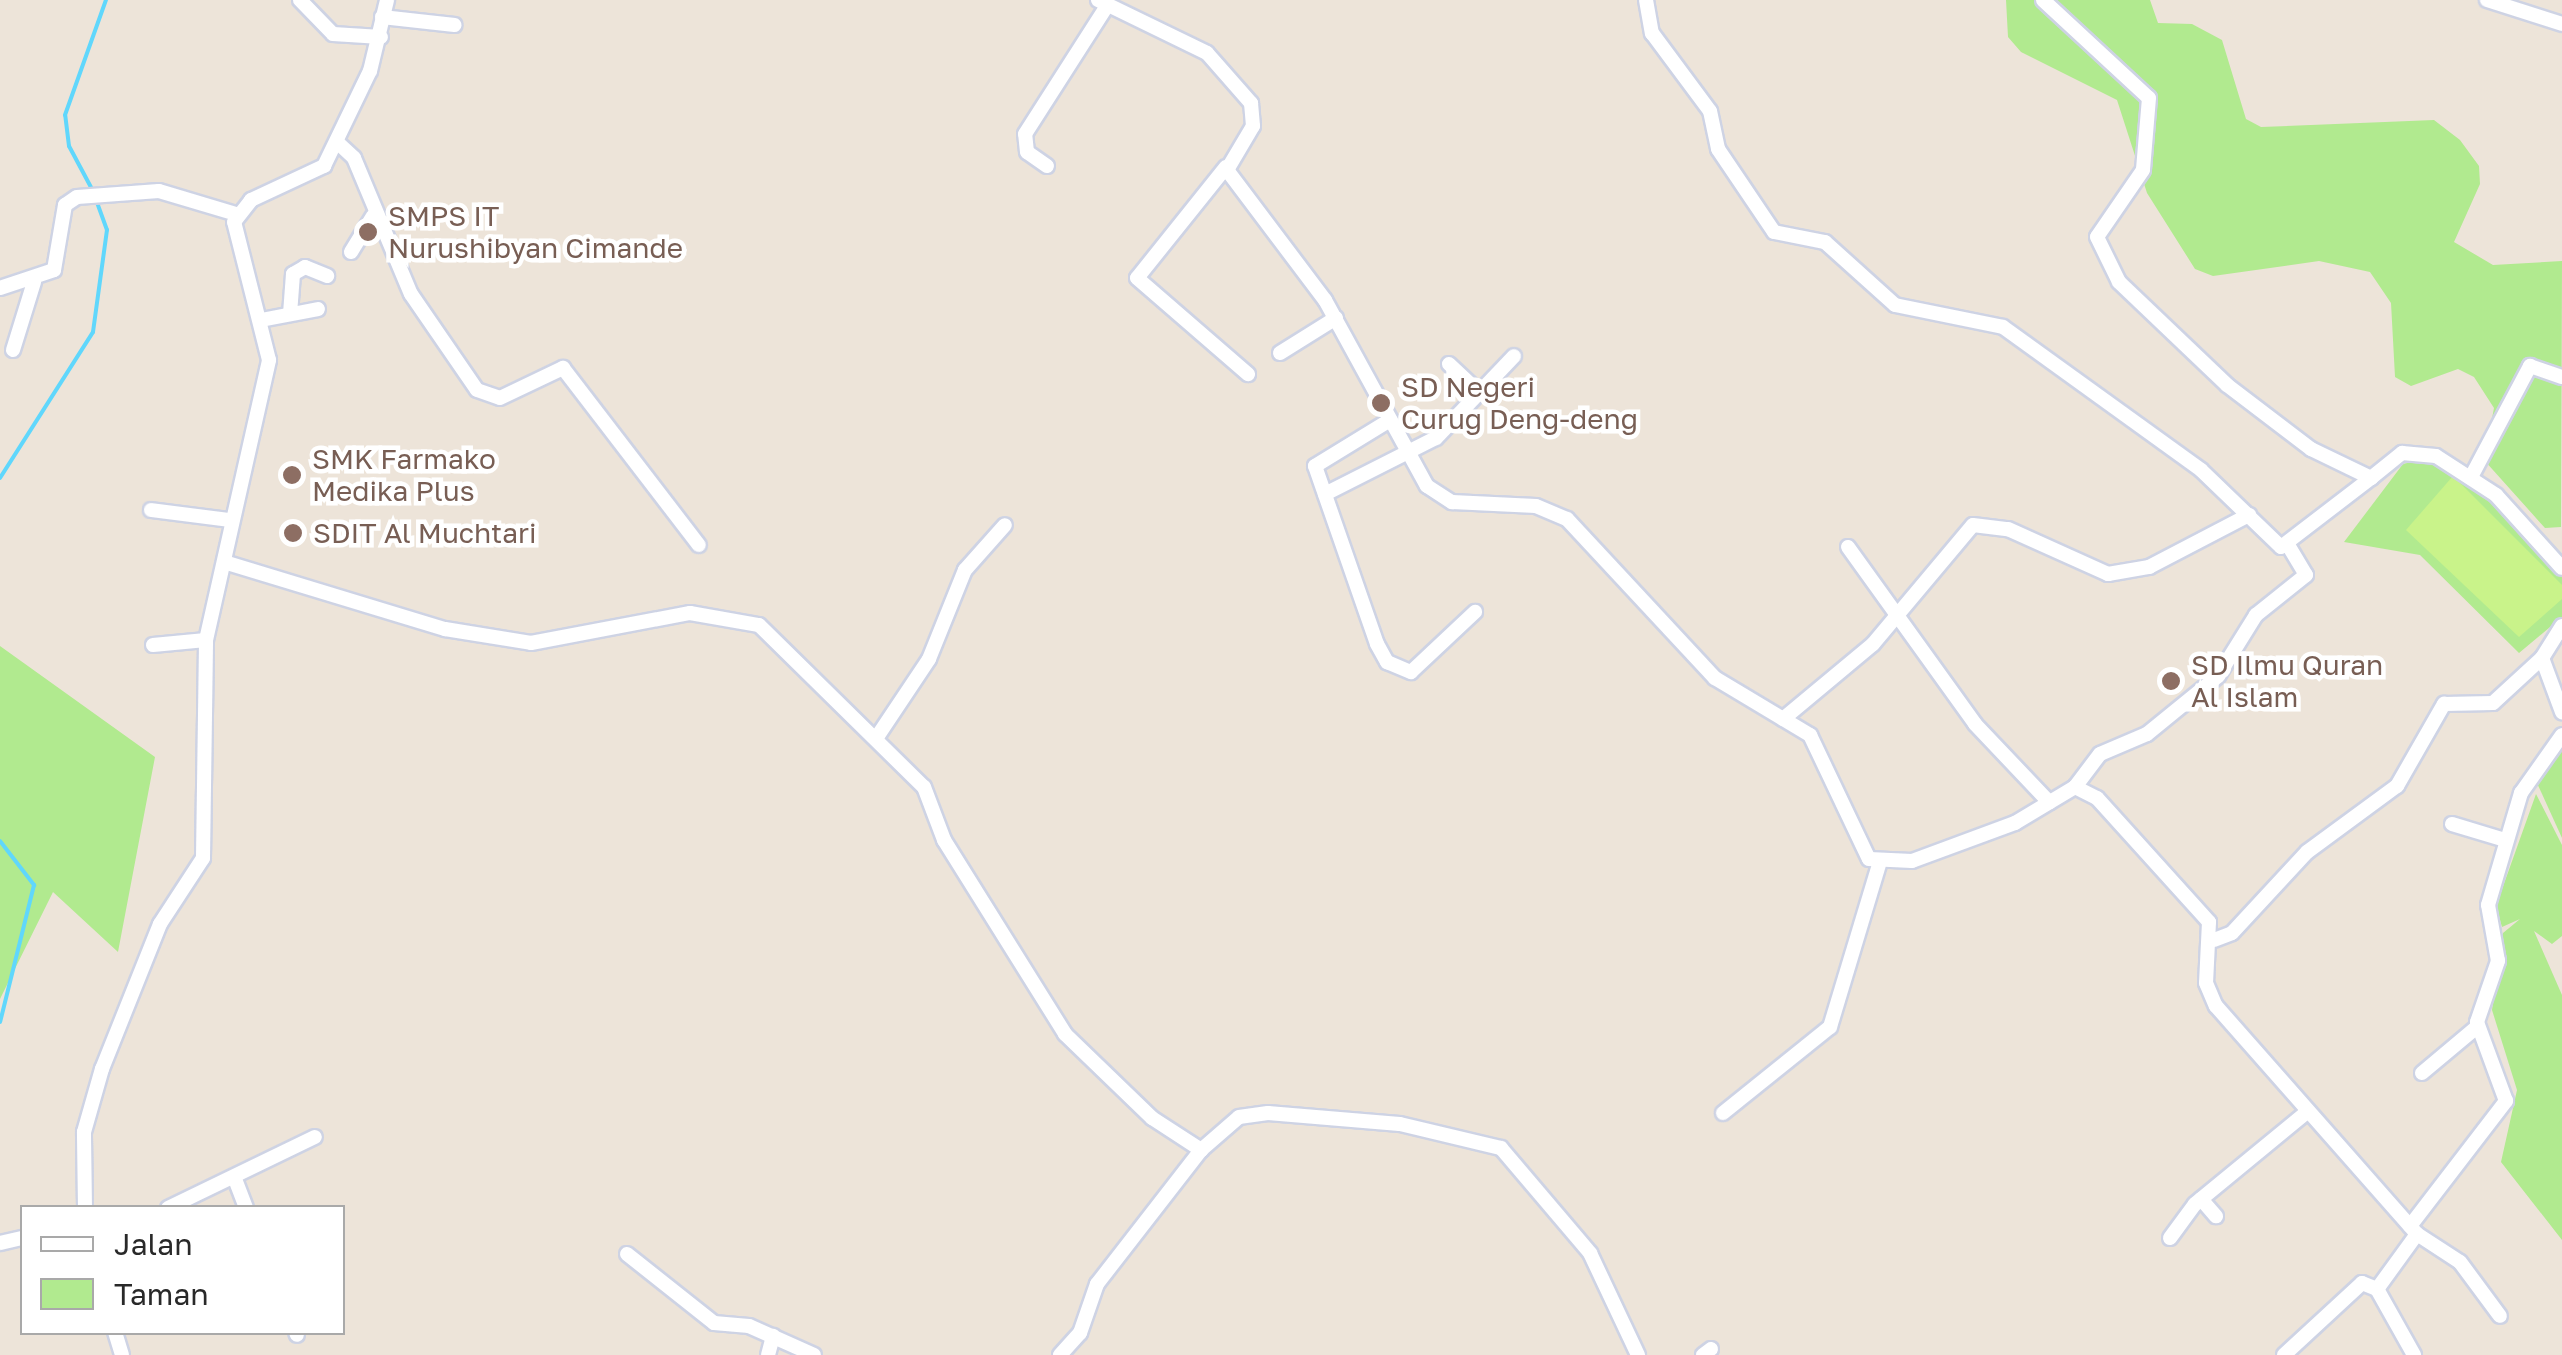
<!DOCTYPE html>
<style>
body{margin:0}
#map{position:relative;width:2562px;height:1355px;overflow:hidden;background:#ede4d9;font-family:"Golos Text",sans-serif}
div>[style]{position:absolute}
.green>*{inset:0;background:#b1ea8f}
.pitch>*{inset:0;background:#c9f38a}
.stream>*{height:4px;margin:-2px;padding:0 2px;transform-origin:2px;border-radius:2px;background:#60d7fc}
.roads{filter:drop-shadow(2px 0 #ced3e4) drop-shadow(-2px 0 #ced3e4) drop-shadow(0 2px #ced3e4) drop-shadow(0 -2px #ced3e4)}
.minor>*{height:14px;margin:-7px;padding:0 7px;transform-origin:7px;border-radius:7px;background:#fff}
.dots>*{width:28px;height:28px;translate:-50% -50%;box-sizing:border-box;border:5px solid #fff;border-radius:50%}
span{translate:-50% -50%;white-space:nowrap;text-align:center;line-height:1.15;-webkit-text-stroke:9px #fff;paint-order:stroke}
.education-label{font-size:28px;color:#785e54}
.left{translate:0 -50%;text-align:left}
.legend{position:absolute;left:20px;top:1205px;width:325px;height:130px;box-sizing:border-box;background:#fff;border:2px solid #a9a9a9;margin:0;padding:12px 18px;list-style:none;font-size:30px;color:#292929}
.legend li{display:flex;align-items:center;gap:20px;height:50px}
.legend b{width:50px;border:2px solid #a9a9a9}
</style>
<div id="map">
<div class="green">
<i style="clip-path:polygon(2006px 0,2150px 0,2158px 23px,2192px 24px,2222px 40px,2246px 119px,2261px 127px,2434px 120px,2460px 140px,2479px 166px,2480px 184px,2454px 242px,2493px 265px,2562px 261px,2561px 527px,2545px 528px,2484px 460px,2494px 408px,2474px 377px,2458px 369px,2411px 386px,2395px 377px,2391px 303px,2370px 272px,2319px 261px,2213px 276px,2195px 269px,2147px 193px,2117px 100px,2021px 52px,2008px 37px)"></i>
<i style="clip-path:polygon(2428px 458px,2480px 487px,2562px 577px,2562px 617px,2519px 653px,2420px 555px,2344px 542px,2403px 464px)"></i>
<i style="clip-path:polygon(0 646px,155px 757px,118px 952px,53px 892px,0 999px)"></i>
<i style="clip-path:polygon(2562px 745px,2562px 838px,2537px 783px)"></i>
<i style="clip-path:polygon(2536px 794px,2562px 845px,2562px 936px,2552px 944px,2534px 931px,2562px 995px,2562px 1240px,2501px 1162px,2517px 1090px,2492px 1010px,2503px 933px,2520px 919px,2502px 927px,2496px 906px)"></i>
</div>
<div class="pitch">
<i style="clip-path:polygon(2453px 476px,2562px 585px,2562px 599px,2519px 637px,2406px 530px)"></i>
</div>
<div class="stream">
<i style="left:93px;top:191px;width:51px;rotate:-118.1deg"></i>
<i style="left:69px;top:146px;width:31px;rotate:-97deg"></i>
<i style="left:65px;top:115px;width:122px;rotate:-70.4deg"></i>
<i style="left:0;top:478px;width:173px;rotate:-57.5deg"></i>
<i style="left:93px;top:332px;width:103px;rotate:-82.2deg"></i>
<i style="left:107px;top:230px;width:32px;rotate:-110deg"></i>
<i style="left:0;top:841px;width:56px;rotate:52.3deg"></i>
<i style="left:34px;top:885px;width:141px;rotate:103.9deg"></i>
</div>
<div class="roads">
<div class="minor">
<i style="left:300px;top:0;width:47px;rotate:45.9deg"></i>
<i style="left:333px;top:34px;width:48px;rotate:3.6deg"></i>
<i style="left:1098px;top:0;width:121px;rotate:25.9deg"></i>
<i style="left:1207px;top:53px;width:67px;rotate:48.7deg"></i>
<i style="left:1251px;top:103px;width:23px;rotate:85deg"></i>
<i style="left:1253px;top:126px;width:51px;rotate:120.6deg"></i>
<i style="left:1227px;top:170px;width:163px;rotate:53deg"></i>
<i style="left:1325px;top:300px;width:212px;rotate:61.3deg"></i>
<i style="left:1427px;top:486px;width:30px;rotate:33deg"></i>
<i style="left:1452px;top:502px;width:84px;rotate:2.7deg"></i>
<i style="left:1536px;top:506px;width:34px;rotate:23deg"></i>
<i style="left:1567px;top:519px;width:217px;rotate:47.1deg"></i>
<i style="left:1715px;top:678px;width:111px;rotate:31deg"></i>
<i style="left:1810px;top:735px;width:137px;rotate:64.6deg"></i>
<i style="left:1869px;top:859px;width:43px;rotate:2.7deg"></i>
<i style="left:1912px;top:861px;width:110px;rotate:-20.3deg"></i>
<i style="left:2015px;top:823px;width:70px;rotate:-31deg"></i>
<i style="left:2075px;top:787px;width:25px;rotate:27deg"></i>
<i style="left:2097px;top:798px;width:167px;rotate:47.9deg"></i>
<i style="left:2209px;top:922px;width:61px;rotate:92.8deg"></i>
<i style="left:2206px;top:983px;width:25px;rotate:67deg"></i>
<i style="left:2216px;top:1006px;width:304px;rotate:48.6deg"></i>
<i style="left:2417px;top:1234px;width:68px;rotate:126deg"></i>
<i style="left:2377px;top:1289px;width:76px;rotate:60.7deg"></i>
<i style="left:1646px;top:0;width:34px;rotate:80deg"></i>
<i style="left:1652px;top:33px;width:97px;rotate:53.4deg"></i>
<i style="left:1710px;top:111px;width:39px;rotate:78deg"></i>
<i style="left:1718px;top:149px;width:100px;rotate:56deg"></i>
<i style="left:1774px;top:232px;width:52px;rotate:11.1deg"></i>
<i style="left:1825px;top:242px;width:94px;rotate:42deg"></i>
<i style="left:1895px;top:305px;width:110px;rotate:11.5deg"></i>
<i style="left:2003px;top:327px;width:244px;rotate:35.8deg"></i>
<i style="left:2201px;top:470px;width:111px;rotate:43.9deg"></i>
<i style="left:2281px;top:547px;width:113px;rotate:-37.5deg"></i>
<i style="left:2043px;top:0;width:144px;rotate:42.8deg"></i>
<i style="left:2149px;top:98px;width:72px;rotate:94.8deg"></i>
<i style="left:2143px;top:170px;width:81px;rotate:124.5deg"></i>
<i style="left:2097px;top:237px;width:50px;rotate:63.9deg"></i>
<i style="left:2119px;top:282px;width:149px;rotate:43.6deg"></i>
<i style="left:2227px;top:385px;width:106px;rotate:37.3deg"></i>
<i style="left:2311px;top:449px;width:67px;rotate:25.8deg"></i>
<i style="left:2371px;top:478px;width:40px;rotate:-39deg"></i>
<i style="left:2402px;top:453px;width:34px;rotate:5deg"></i>
<i style="left:2436px;top:456px;width:72px;rotate:33deg"></i>
<i style="left:2496px;top:495px;width:98px;rotate:47.9deg"></i>
<i style="left:2487px;top:0;width:79px;rotate:17.7deg"></i>
<i style="left:382px;top:17px;width:73px;rotate:6.3deg"></i>
<i style="left:337px;top:142px;width:23px;rotate:43deg"></i>
<i style="left:354px;top:158px;width:147px;rotate:67.3deg"></i>
<i style="left:411px;top:294px;width:116px;rotate:55.5deg"></i>
<i style="left:477px;top:390px;width:24px;rotate:19deg"></i>
<i style="left:500px;top:398px;width:70px;rotate:-25.5deg"></i>
<i style="left:563px;top:368px;width:223px;rotate:52.5deg"></i>
<i style="left:1047px;top:166px;width:24px;rotate:-145deg"></i>
<i style="left:1027px;top:152px;width:18px;rotate:-96deg"></i>
<i style="left:1025px;top:134px;width:152px;rotate:-57.4deg"></i>
<i style="left:1226px;top:167px;width:142px;rotate:128.7deg"></i>
<i style="left:1137px;top:278px;width:147px;rotate:40.9deg"></i>
<i style="left:351px;top:252px;width:42px;rotate:-58.6deg"></i>
<i style="left:0;top:288px;width:57px;rotate:-18.4deg"></i>
<i style="left:54px;top:270px;width:66px;rotate:-80.4deg"></i>
<i style="left:65px;top:205px;width:14px;rotate:-34deg"></i>
<i style="left:77px;top:197px;width:82px;rotate:-4.2deg"></i>
<i style="left:159px;top:191px;width:80px;rotate:16.6deg"></i>
<i style="left:290px;top:314px;width:40px;rotate:-85.7deg"></i>
<i style="left:293px;top:274px;width:14px;rotate:-30deg"></i>
<i style="left:305px;top:267px;width:24px;rotate:22deg"></i>
<i style="left:261px;top:320px;width:58px;rotate:-10.9deg"></i>
<i style="left:13px;top:350px;width:71px;rotate:-72.8deg"></i>
<i style="left:1280px;top:353px;width:66px;rotate:-32deg"></i>
<i style="left:1449px;top:364px;width:45px;rotate:43.2deg"></i>
<i style="left:1390px;top:420px;width:88px;rotate:148.5deg"></i>
<i style="left:1315px;top:466px;width:188px;rotate:70.8deg"></i>
<i style="left:1377px;top:644px;width:21px;rotate:61deg"></i>
<i style="left:1387px;top:662px;width:26px;rotate:23deg"></i>
<i style="left:1411px;top:672px;width:88px;rotate:-43.2deg"></i>
<i style="left:2471px;top:477px;width:126px;rotate:-62deg"></i>
<i style="left:2530px;top:366px;width:34px;rotate:19deg"></i>
<i style="left:1325px;top:494px;width:124px;rotate:-26.8deg"></i>
<i style="left:1436px;top:438px;width:113px;rotate:-46.4deg"></i>
<i style="left:151px;top:510px;width:79px;rotate:7.3deg"></i>
<i style="left:1848px;top:547px;width:218px;rotate:54.3deg"></i>
<i style="left:1975px;top:724px;width:108px;rotate:46.5deg"></i>
<i style="left:224px;top:562px;width:231px;rotate:16.9deg"></i>
<i style="left:445px;top:629px;width:87px;rotate:9.2deg"></i>
<i style="left:531px;top:643px;width:162px;rotate:-10.7deg"></i>
<i style="left:690px;top:613px;width:70px;rotate:9.9deg"></i>
<i style="left:759px;top:625px;width:231px;rotate:44.5deg"></i>
<i style="left:924px;top:787px;width:57px;rotate:69.3deg"></i>
<i style="left:944px;top:840px;width:229px;rotate:58deg"></i>
<i style="left:1065px;top:1034px;width:121px;rotate:44deg"></i>
<i style="left:1152px;top:1118px;width:59px;rotate:33.1deg"></i>
<i style="left:2562px;top:626px;width:38px;rotate:122deg"></i>
<i style="left:2542px;top:658px;width:58px;rotate:69.7deg"></i>
<i style="left:153px;top:645px;width:53px;rotate:-5.4deg"></i>
<i style="left:1783px;top:719px;width:117px;rotate:-39.8deg"></i>
<i style="left:1873px;top:644px;width:155px;rotate:-50deg"></i>
<i style="left:1973px;top:525px;width:35px;rotate:7deg"></i>
<i style="left:2008px;top:529px;width:110px;rotate:24.2deg"></i>
<i style="left:2108px;top:574px;width:42px;rotate:-9.7deg"></i>
<i style="left:2149px;top:567px;width:113px;rotate:-27.5deg"></i>
<i style="left:877px;top:737px;width:94px;rotate:-56.3deg"></i>
<i style="left:929px;top:659px;width:96px;rotate:-68deg"></i>
<i style="left:965px;top:570px;width:60px;rotate:-48.4deg"></i>
<i style="left:2075px;top:787px;width:41px;rotate:-52.9deg"></i>
<i style="left:2100px;top:754px;width:51px;rotate:-23.1deg"></i>
<i style="left:2147px;top:734px;width:92px;rotate:-39.2deg"></i>
<i style="left:2218px;top:676px;width:72px;rotate:-58.1deg"></i>
<i style="left:2256px;top:615px;width:64px;rotate:-38.7deg"></i>
<i style="left:2306px;top:575px;width:33px;rotate:-121deg"></i>
<i style="left:2452px;top:824px;width:55px;rotate:16.8deg"></i>
<i style="left:2214px;top:940px;width:19px;rotate:-21deg"></i>
<i style="left:2232px;top:933px;width:110px;rotate:-47.2deg"></i>
<i style="left:2307px;top:852px;width:112px;rotate:-36.3deg"></i>
<i style="left:2397px;top:786px;width:95px;rotate:-60.2deg"></i>
<i style="left:2444px;top:704px;width:49px;rotate:-1.2deg"></i>
<i style="left:2493px;top:703px;width:67px;rotate:-42.6deg"></i>
<i style="left:2422px;top:1073px;width:73px;rotate:-40deg"></i>
<i style="left:1723px;top:1113px;width:137px;rotate:-38.8deg"></i>
<i style="left:1830px;top:1027px;width:169px;rotate:-73.2deg"></i>
<i style="left:235px;top:1179px;width:31px;rotate:69deg"></i>
<i style="left:2201px;top:1199px;width:23px;rotate:49deg"></i>
<i style="left:85px;top:1208px;width:76px;rotate:-90.8deg"></i>
<i style="left:84px;top:1132px;width:66px;rotate:-74.1deg"></i>
<i style="left:102px;top:1069px;width:156px;rotate:-68.2deg"></i>
<i style="left:160px;top:924px;width:79px;rotate:-56.9deg"></i>
<i style="left:203px;top:858px;width:218px;rotate:-89.2deg"></i>
<i style="left:206px;top:640px;width:287px;rotate:-77.3deg"></i>
<i style="left:269px;top:360px;width:142px;rotate:-104.2deg"></i>
<i style="left:234px;top:222px;width:28px;rotate:-52deg"></i>
<i style="left:251px;top:200px;width:81px;rotate:-25deg"></i>
<i style="left:324px;top:166px;width:106px;rotate:-64.2deg"></i>
<i style="left:370px;top:71px;width:73px;rotate:-76.5deg"></i>
<i style="left:168px;top:1208px;width:163px;rotate:-25.8deg"></i>
<i style="left:2410px;top:1226px;width:158px;rotate:-52.5deg"></i>
<i style="left:2506px;top:1101px;width:84px;rotate:-110.2deg"></i>
<i style="left:2477px;top:1022px;width:65px;rotate:-71deg"></i>
<i style="left:2498px;top:961px;width:57px;rotate:-100.1deg"></i>
<i style="left:2488px;top:905px;width:117px;rotate:-73.6deg"></i>
<i style="left:2521px;top:793px;width:71px;rotate:-54.7deg"></i>
<i style="left:2417px;top:1234px;width:51px;rotate:33.1deg"></i>
<i style="left:2460px;top:1262px;width:67px;rotate:53.5deg"></i>
<i style="left:2170px;top:1238px;width:42px;rotate:-53.7deg"></i>
<i style="left:2195px;top:1204px;width:145px;rotate:-39.4deg"></i>
<i style="left:0;top:1243px;width:23px;rotate:-13deg"></i>
<i style="left:627px;top:1254px;width:111px;rotate:38.4deg"></i>
<i style="left:714px;top:1323px;width:35px;rotate:5deg"></i>
<i style="left:749px;top:1326px;width:71px;rotate:24deg"></i>
<i style="left:115px;top:1332px;width:24px;rotate:73deg"></i>
<i style="left:296px;top:1332px;width:3px;rotate:72deg"></i>
<i style="left:768px;top:1355px;width:20px;rotate:-75deg"></i>
<i style="left:1060px;top:1355px;width:30px;rotate:-48deg"></i>
<i style="left:1080px;top:1333px;width:52px;rotate:-70.9deg"></i>
<i style="left:1097px;top:1284px;width:170px;rotate:-52.2deg"></i>
<i style="left:1201px;top:1150px;width:50px;rotate:-41deg"></i>
<i style="left:1239px;top:1117px;width:29px;rotate:-8deg"></i>
<i style="left:1268px;top:1113px;width:132px;rotate:4.8deg"></i>
<i style="left:1400px;top:1124px;width:104px;rotate:13.4deg"></i>
<i style="left:1501px;top:1148px;width:138px;rotate:49.7deg"></i>
<i style="left:1590px;top:1253px;width:113px;rotate:64.8deg"></i>
<i style="left:1703px;top:1355px;width:10px;rotate:-37deg"></i>
<i style="left:2284px;top:1355px;width:106px;rotate:-42.7deg"></i>
<i style="left:2362px;top:1283px;width:16px;rotate:22deg"></i>
</div>
</div>
<div class="dots">
<i style="left:368px;top:232px;background:#8d6e63"></i>
<i style="left:1381px;top:403px;background:#8d6e63"></i>
<i style="left:292px;top:475px;background:#8d6e63"></i>
<i style="left:293px;top:533px;background:#8d6e63"></i>
<i style="left:2171px;top:681px;background:#8d6e63"></i>
</div>
<div class="education-label">
<span class="left" style="left:388px;top:232px">SMPS IT<br>Nurushibyan Cimande</span>
<span class="left" style="left:1401px;top:403px">SD Negeri<br>Curug Deng-deng</span>
<span class="left" style="left:312px;top:475px">SMK Farmako<br>Medika Plus</span>
<span class="left" style="left:313px;top:533px">SDIT Al Muchtari</span>
<span class="left" style="left:2191px;top:681px">SD Ilmu Quran<br>Al Islam</span>
</div>
<ul class="legend">
<li><b style="height:12px;background:#fff"></b>Jalan</li>
<li><b style="height:28px;background:#b1ea8f"></b>Taman</li>
</ul>
</div>
